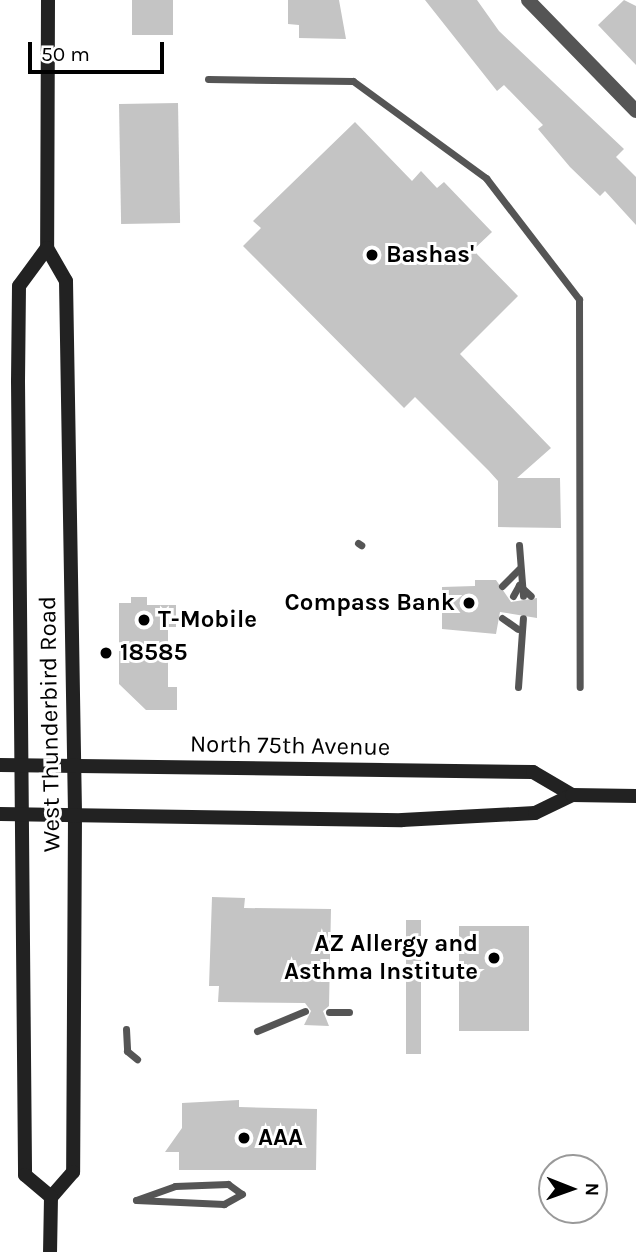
<!DOCTYPE html>
<style>
body{margin:0}
#map{position:relative;width:636px;height:1252px;overflow:hidden;background:#fff;font-family:Karla,sans-serif}
div>[style]{position:absolute}
.building>*{inset:0;background:#c4c4c4;transform-origin:0 0}
.lane>*{height:7px;margin:-3.5px;padding:0 3.5px;transform-origin:3.5px;border-radius:3.5px;background:#555}
.street>*{height:14px;margin:-7px;padding:0 7px;transform-origin:7px;border-radius:7px;background:#555}
.secondary>*{height:14px;margin:-7px;padding:0 7px;transform-origin:7px;border-radius:7px;background:#222}
.dots>*{width:19px;height:19px;translate:-50% -50%;box-sizing:border-box;border:4px solid #fff;border-radius:50%}
span{translate:-50% -50%;white-space:nowrap;text-align:center;line-height:1.15;-webkit-text-stroke:6px #fff;paint-order:stroke}
.poi-label{font-size:24px;color:#000;font-weight:700}
.left{translate:0 -50%;text-align:left}
.right{translate:-100% -50%;text-align:right}
.street-label{font-size:24px;color:#000}
.north{position:absolute;left:538px;top:1154px;width:70px;height:70px;box-sizing:border-box;background:#fff;border:2px solid #999;border-radius:50%;rotate:91deg;font-size:19px;font-weight:700;line-height:28px;text-align:center;color:#000}
.north::after{content:'';display:block;margin:auto;width:24px;height:32px;background:#000;clip-path:polygon(50% 0,100% 100%,50% 72%,0 100%)}
.scale{position:absolute;left:28px;top:42px;width:136px;height:32px;box-sizing:border-box;border:4px solid #000;border-top:0;padding-left:9px;font-size:21px;line-height:24px;white-space:nowrap;color:#000;-webkit-text-stroke:5px #fff;paint-order:stroke}
</style>
<div id="map">
<div class="building">
<i style="left:132px;top:0;width:41px;height:35px"></i>
<i style="clip-path:polygon(288px 0,339px 0,346px 39px,299px 38px,299px 25px,288px 24px)"></i>
<i style="clip-path:polygon(425px 0,477px 0,499px 31px,624px 149px,616px 157px,636px 177px,636px 225px,605px 191px,600px 196px,570px 167px,538px 129px,543px 125px,504px 85px,497px 91px)"></i>
<i style="clip-path:polygon(624px 0,636px 6px,636px 65px,598px 25px)"></i>
<i style="left:178px;top:103px;width:120px;height:59px;rotate:89deg"></i>
<i style="clip-path:polygon(355px 122px,412px 181px,421px 171px,437px 188px,444px 182px,492px 232px,473px 250px,518px 296px,460px 354px,551px 448px,517px 478px,560px 478px,561px 528px,498px 527px,498px 481px,489px 471px,415px 397px,404px 408px,243px 246px,261px 228px,253px 221px)"></i>
<i style="clip-path:polygon(475px 580px,496px 580px,511px 602px,537px 598px,537px 618px,500px 612px,496px 634px,442px 629px,442px 587px,475px 586px)"></i>
<i style="clip-path:polygon(131px 597px,147px 597px,147px 605px,176px 605px,176px 627px,168px 627px,168px 687px,177px 687px,177px 710px,146px 710px,119px 684px,119px 603px,131px 603px)"></i>
<i style="clip-path:polygon(212px 897px,245px 898px,244px 908px,331px 909px,329px 1006px,323px 1011px,329px 1026px,304px 1025px,311px 1011px,305px 1003px,218px 1002px,219px 986px,209px 986px)"></i>
<i style="left:406px;top:920px;width:15px;height:134px"></i>
<i style="left:459px;top:926px;width:70px;height:105px"></i>
<i style="clip-path:polygon(239px 1100px,239px 1107px,317px 1109px,316px 1170px,179px 1170px,179px 1152px,165px 1152px,182px 1128px,182px 1103px)"></i>
</div>
<div class="lane">
<i style="left:208px;top:79px;width:145px;rotate:0.8deg"></i>
<i style="left:353px;top:81px;width:165px;rotate:36.1deg"></i>
<i style="left:486px;top:178px;width:153px;rotate:52.5deg"></i>
<i style="left:579px;top:299px;width:388px;rotate:89.9deg"></i>
<i style="left:358px;top:543px;width:4px;rotate:34deg"></i>
<i style="left:519px;top:545px;width:51px;rotate:85.5deg"></i>
<i style="left:502px;top:586px;width:24px;rotate:-45deg"></i>
<i style="left:513px;top:596px;width:13px;rotate:-61deg"></i>
<i style="left:519px;top:585px;width:16px;rotate:43deg"></i>
<i style="left:502px;top:618px;width:19px;rotate:35deg"></i>
<i style="left:518px;top:687px;width:69px;rotate:-85.9deg"></i>
<i style="left:329px;top:1012px;width:20px"></i>
<i style="left:126px;top:1029px;width:22px;rotate:87deg"></i>
<i style="left:127px;top:1051px;width:13px;rotate:39deg"></i>
<i style="left:257px;top:1031px;width:52px;rotate:-22.6deg"></i>
<i style="left:228px;top:1184px;width:17px;rotate:36deg"></i>
<i style="left:242px;top:1194px;width:21px;rotate:151deg"></i>
<i style="left:224px;top:1204px;width:88px;rotate:-177.4deg"></i>
<i style="left:136px;top:1200px;width:41px;rotate:-19.7deg"></i>
<i style="left:175px;top:1186px;width:53px;rotate:-2.2deg"></i>
</div>
<div class="street">
<i style="left:528px;top:0;width:155px;rotate:45.8deg"></i>
</div>
<div class="secondary">
<i style="left:48px;top:0;width:248px;rotate:90.2deg"></i>
<i style="left:47px;top:248px;width:38px;rotate:60deg"></i>
<i style="left:66px;top:281px;width:534px;rotate:89.03deg"></i>
<i style="left:75px;top:815px;width:357px;rotate:90.3deg"></i>
<i style="left:73px;top:1172px;width:33px;rotate:131deg"></i>
<i style="left:51px;top:1197px;width:55px;rotate:91deg"></i>
<i style="left:47px;top:248px;width:47px;rotate:126.4deg"></i>
<i style="left:19px;top:286px;width:95px;rotate:90.6deg"></i>
<i style="left:18px;top:381px;width:794px;rotate:89.49deg"></i>
<i style="left:25px;top:1175px;width:34px;rotate:40deg"></i>
<i style="left:0;top:765px;width:533px;rotate:0.75deg"></i>
<i style="left:533px;top:772px;width:45px;rotate:30.5deg"></i>
<i style="left:0;top:814px;width:402px;rotate:0.9deg"></i>
<i style="left:402px;top:820px;width:133px;rotate:-3deg"></i>
<i style="left:535px;top:813px;width:41px;rotate:-25.9deg"></i>
<i style="left:572px;top:795px;width:64px;rotate:0.9deg"></i>
</div>
<div class="dots">
<i style="left:372px;top:255px;background:#000"></i>
<i style="left:469px;top:603px;background:#000"></i>
<i style="left:144px;top:620px;background:#000"></i>
<i style="left:106px;top:653px;background:#000"></i>
<i style="left:494px;top:958px;background:#000"></i>
<i style="left:244px;top:1138px;background:#000"></i>
</div>
<div class="poi-label">
<span class="left" style="left:386px;top:255px">Bashas'</span>
<span class="right" style="left:455px;top:603px">Compass Bank</span>
<span class="left" style="left:158px;top:620px">T-Mobile</span>
<span class="left" style="left:120px;top:653px">18585</span>
<span class="right" style="left:478px;top:958px">AZ Allergy and<br>Asthma Institute</span>
<span class="left" style="left:258px;top:1138px">AAA</span>
</div>
<div class="street-label">
<span style="left:50px;top:724px;rotate:-91deg">West Thunderbird Road</span>
<span style="left:290px;top:746px;rotate:1deg">North 75th Avenue</span>
</div>
<div class="north">N</div>
<div class="scale">50 m</div>
</div>
